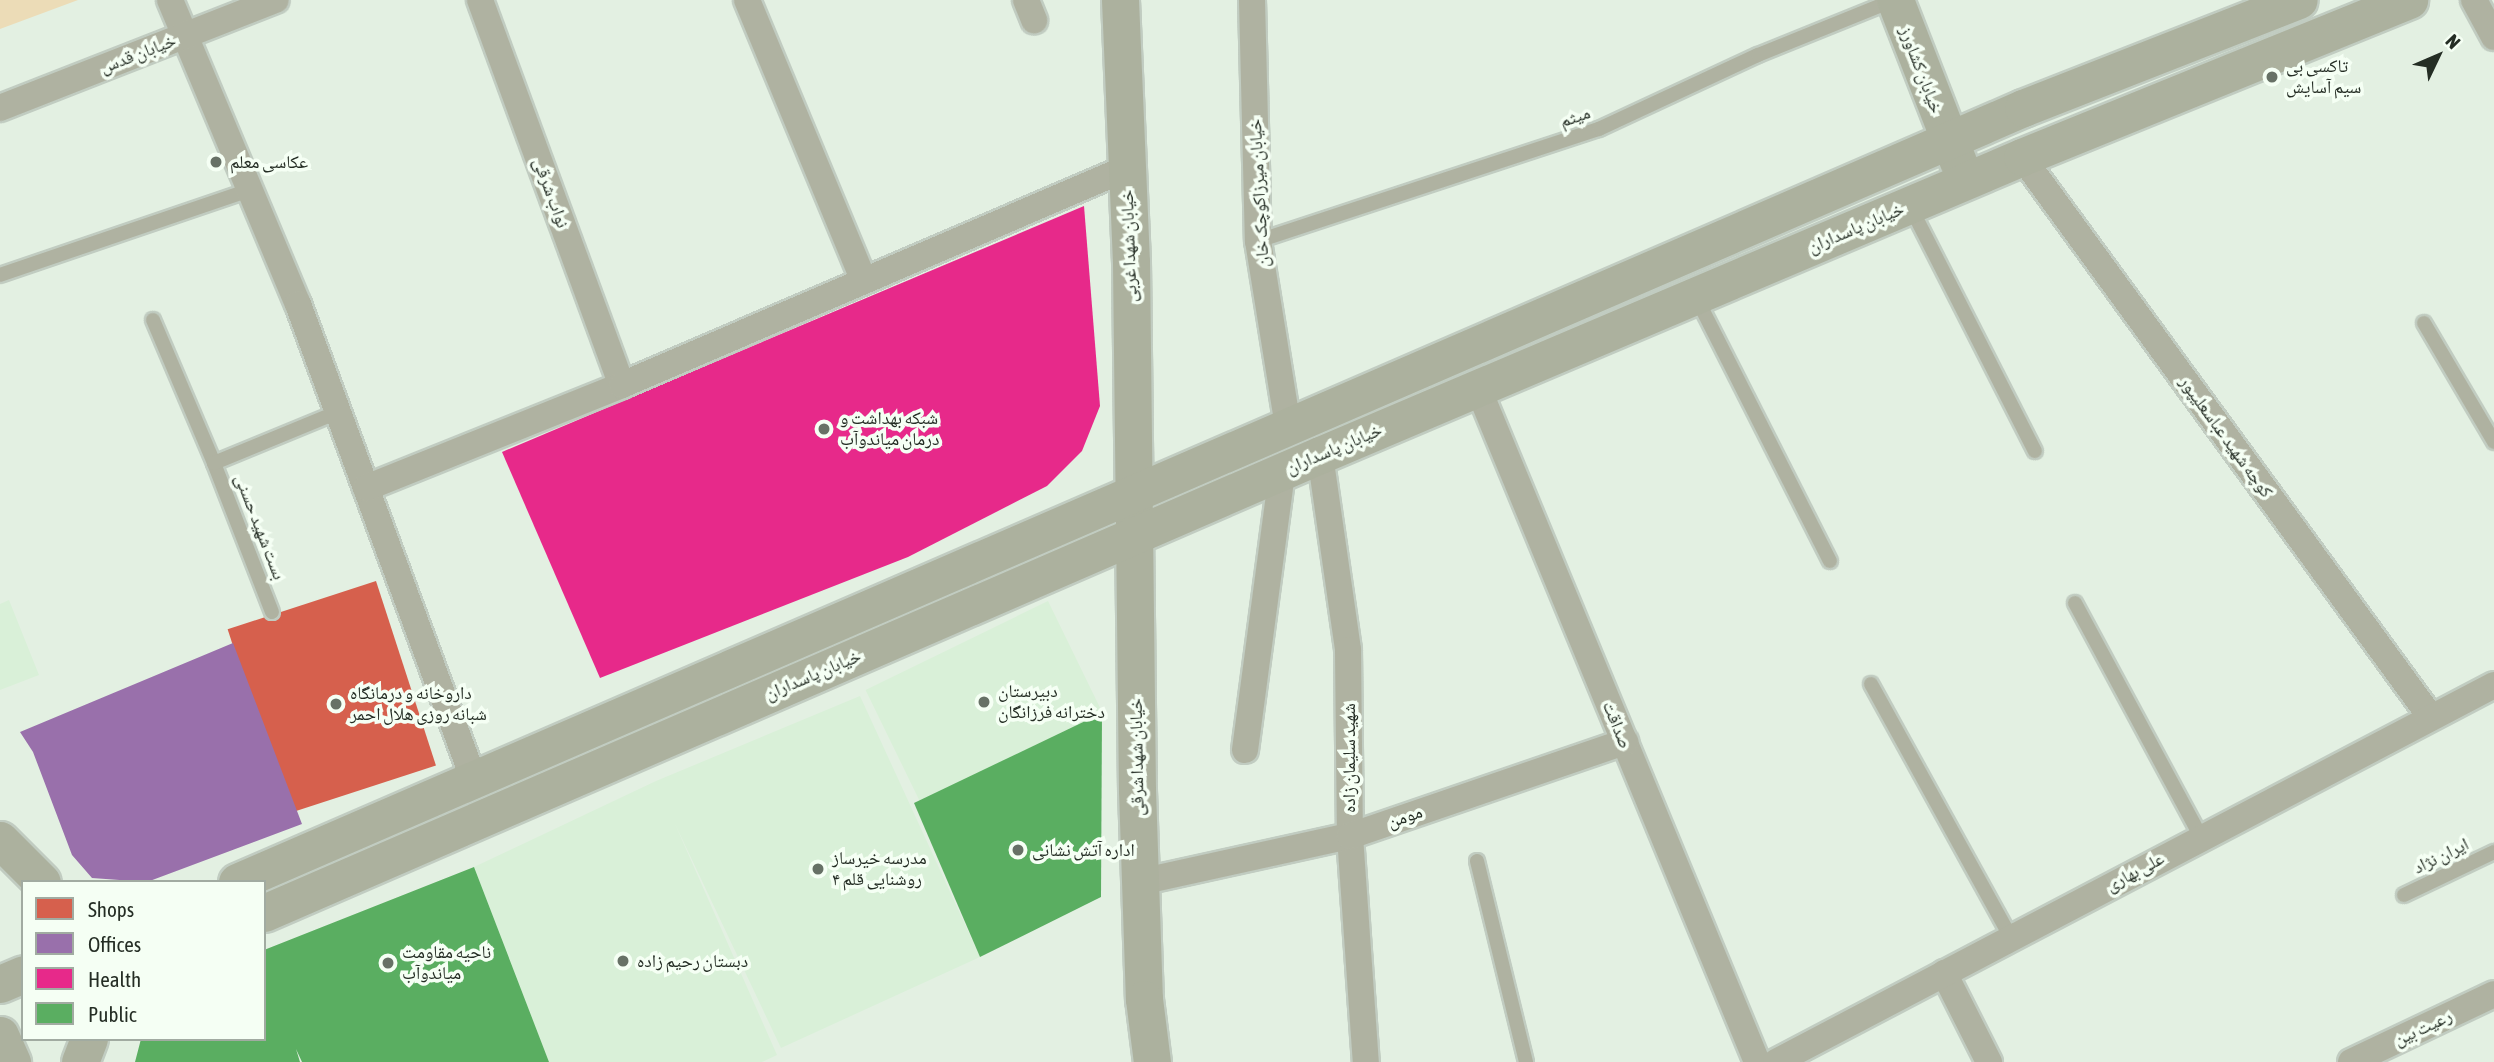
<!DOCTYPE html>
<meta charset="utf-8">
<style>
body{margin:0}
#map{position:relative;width:2494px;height:1062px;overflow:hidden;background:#e3f0e2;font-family:"Asap Condensed","Noto Naskh Arabic",sans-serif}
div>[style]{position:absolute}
.built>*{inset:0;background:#d9f0d8;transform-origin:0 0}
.green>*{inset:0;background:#ecdcb7}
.shops>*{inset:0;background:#d6604d;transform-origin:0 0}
.offices>*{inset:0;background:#9970ab}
.health>*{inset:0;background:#e7298a}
.public>*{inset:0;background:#5aae61}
.roads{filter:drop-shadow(2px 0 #c1ccc1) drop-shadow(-2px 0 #c1ccc1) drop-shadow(0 2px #c1ccc1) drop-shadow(0 -2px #c1ccc1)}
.service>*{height:14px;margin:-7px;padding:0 7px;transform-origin:7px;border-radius:7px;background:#afb2a1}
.minor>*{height:26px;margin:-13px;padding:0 13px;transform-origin:13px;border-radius:13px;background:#afb2a1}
.secondary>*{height:37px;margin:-18.5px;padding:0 18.5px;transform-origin:18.5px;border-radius:18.5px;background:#acb19e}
.dots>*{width:19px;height:19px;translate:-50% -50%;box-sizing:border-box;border:4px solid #f5fff4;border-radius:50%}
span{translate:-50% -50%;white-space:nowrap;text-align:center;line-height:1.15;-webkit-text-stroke:7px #f5fff4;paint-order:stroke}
.street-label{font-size:18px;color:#242d24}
.poi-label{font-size:18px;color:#242d24}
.left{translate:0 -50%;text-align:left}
.legend{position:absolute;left:21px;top:880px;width:245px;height:161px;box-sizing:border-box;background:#f5fff4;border:2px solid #a1aba1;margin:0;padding:9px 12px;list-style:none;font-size:21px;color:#242d24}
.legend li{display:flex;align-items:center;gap:14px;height:35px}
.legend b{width:35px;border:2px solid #a1aba1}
.north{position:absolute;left:2403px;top:21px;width:70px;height:70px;-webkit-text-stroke:5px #f5fff4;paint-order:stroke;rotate:46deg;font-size:19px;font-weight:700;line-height:28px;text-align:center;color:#242d24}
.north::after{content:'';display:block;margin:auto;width:24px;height:32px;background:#242d24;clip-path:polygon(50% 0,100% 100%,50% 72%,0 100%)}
</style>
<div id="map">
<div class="built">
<i style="clip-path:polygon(9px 600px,39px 675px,0 690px,0 604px)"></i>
<i style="left:1048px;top:601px;width:124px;height:203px;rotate:64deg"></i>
<i style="clip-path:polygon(860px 696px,980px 957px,781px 1048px,675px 824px,777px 1055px,762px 1062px,549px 1062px,474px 867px,656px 781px)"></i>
</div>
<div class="green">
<i style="clip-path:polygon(0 0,78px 0,0 29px)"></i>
</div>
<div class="shops">
<i style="left:376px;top:581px;width:194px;height:156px;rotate:72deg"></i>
</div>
<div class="offices">
<i style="clip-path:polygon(233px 643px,302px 824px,147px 882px,92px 878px,72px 855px,33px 752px,20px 732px)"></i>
</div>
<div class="health">
<i style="clip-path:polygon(1084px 206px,1100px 406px,1082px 451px,1047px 486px,908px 557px,600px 678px,502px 452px)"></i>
</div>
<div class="public">
<i style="clip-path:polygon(1102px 713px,1101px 897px,980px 957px,914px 803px)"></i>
<i style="clip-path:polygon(474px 867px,549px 1062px,302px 1062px,296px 1049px,300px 1062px,135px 1062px,141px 1039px,264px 1039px,264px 950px)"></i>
</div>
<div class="roads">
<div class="service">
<i style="left:1910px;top:206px;width:275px;rotate:63deg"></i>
<i style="left:1258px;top:241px;width:359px;rotate:-18.2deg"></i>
<i style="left:1599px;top:129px;width:175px;rotate:-25deg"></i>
<i style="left:1758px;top:55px;width:147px;rotate:-22deg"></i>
<i style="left:0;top:275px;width:264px;rotate:-18.8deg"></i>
<i style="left:1696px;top:297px;width:296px;rotate:63.1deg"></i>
<i style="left:153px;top:320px;width:155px;rotate:66.9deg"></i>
<i style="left:2424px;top:323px;width:138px;rotate:59.5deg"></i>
<i style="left:2075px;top:603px;width:266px;rotate:61.7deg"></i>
<i style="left:272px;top:612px;width:160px;rotate:-111.3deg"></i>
<i style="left:214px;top:463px;width:134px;rotate:-22.4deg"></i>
<i style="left:1871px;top:684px;width:290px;rotate:61.1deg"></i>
<i style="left:1477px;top:861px;width:207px;rotate:76.3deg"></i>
<i style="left:2404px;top:895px;width:100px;rotate:-25.5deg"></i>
</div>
<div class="minor">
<i style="left:170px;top:0;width:330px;rotate:67.2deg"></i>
<i style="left:298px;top:304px;width:507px;rotate:69.71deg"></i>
<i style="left:480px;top:0;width:410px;rotate:69.8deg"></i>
<i style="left:747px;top:0;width:304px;rotate:67.4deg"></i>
<i style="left:1026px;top:0;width:22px;rotate:68deg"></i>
<i style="left:1252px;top:0;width:241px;rotate:88.6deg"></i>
<i style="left:1258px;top:241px;width:187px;rotate:80.8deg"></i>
<i style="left:2474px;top:0;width:42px;rotate:61.6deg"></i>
<i style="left:0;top:108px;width:296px;rotate:-21.4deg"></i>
<i style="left:2022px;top:157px;width:692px;rotate:53.88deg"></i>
<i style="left:1478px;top:388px;width:729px;rotate:67.51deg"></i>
<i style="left:1320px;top:455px;width:197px;rotate:81.8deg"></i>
<i style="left:1348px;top:650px;width:186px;rotate:89.4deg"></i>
<i style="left:1350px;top:836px;width:227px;rotate:86deg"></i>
<i style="left:366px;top:488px;width:276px;rotate:-21.9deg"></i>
<i style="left:622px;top:385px;width:550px;rotate:-23.25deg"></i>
<i style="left:1245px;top:750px;width:281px;rotate:-82.4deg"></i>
<i style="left:1140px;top:882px;width:215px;rotate:-12.4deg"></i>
<i style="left:1350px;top:836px;width:291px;rotate:-18.9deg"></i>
<i style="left:1944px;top:973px;width:100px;rotate:63.2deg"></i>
<i style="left:1776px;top:1062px;width:811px;rotate:-27.7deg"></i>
<i style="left:2351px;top:1062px;width:158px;rotate:-25.4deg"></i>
</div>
<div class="secondary">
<i style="left:1120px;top:0;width:262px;rotate:87.6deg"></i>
<i style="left:1131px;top:262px;width:528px;rotate:89.35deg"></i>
<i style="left:1137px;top:790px;width:209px;rotate:88.1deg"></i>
<i style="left:1144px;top:999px;width:64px;rotate:82.8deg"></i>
<i style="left:1895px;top:0;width:174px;rotate:68.7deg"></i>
<i style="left:0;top:840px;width:59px;rotate:45deg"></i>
<i style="left:237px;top:882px;width:1947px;rotate:-23.43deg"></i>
<i style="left:2023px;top:108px;width:296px;rotate:-21.4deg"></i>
<i style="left:264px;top:913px;width:1151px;rotate:-23.45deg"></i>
<i style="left:1320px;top:455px;width:763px;rotate:-23deg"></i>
<i style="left:2022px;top:157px;width:418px;rotate:-22.1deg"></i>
<i style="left:0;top:984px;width:25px;rotate:-23deg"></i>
<i style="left:0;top:1035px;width:30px;rotate:66deg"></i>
<i style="left:80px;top:1062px;width:25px;rotate:-69deg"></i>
</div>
</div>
<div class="dots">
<i style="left:2272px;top:77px;background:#677166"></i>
<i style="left:216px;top:162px;background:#677166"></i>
<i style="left:824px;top:429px;background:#677166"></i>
<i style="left:984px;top:702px;background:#677166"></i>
<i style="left:336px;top:704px;background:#677166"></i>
<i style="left:1018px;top:850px;background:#677166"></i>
<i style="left:818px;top:869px;background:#677166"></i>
<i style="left:623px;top:961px;background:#677166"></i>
<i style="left:388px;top:963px;background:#677166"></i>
</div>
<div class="street-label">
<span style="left:138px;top:54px;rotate:-21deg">خیابان قدس</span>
<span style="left:1921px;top:70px;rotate:69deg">خیابان کشاورز</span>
<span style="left:1575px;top:117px;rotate:-19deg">میثم</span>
<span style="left:551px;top:193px;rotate:70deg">نواب شرقی</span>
<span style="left:1259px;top:193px;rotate:-93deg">خیابان میرزاکوچک خان</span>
<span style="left:1856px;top:228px;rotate:-23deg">خیابان پاسداران</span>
<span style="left:1129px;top:246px;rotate:-92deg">خیابان شهدا غربی</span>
<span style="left:2226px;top:437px;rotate:54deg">کوچه شهید عباسعلیپور</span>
<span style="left:1334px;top:449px;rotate:-23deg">خیابان پاسداران</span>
<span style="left:260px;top:527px;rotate:69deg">بست شهید حسنی</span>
<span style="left:813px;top:675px;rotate:-23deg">خیابان پاسداران</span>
<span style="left:1617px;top:725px;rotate:68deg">صداقت</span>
<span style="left:1137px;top:757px;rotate:-91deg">خیابان شهدا شرقی</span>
<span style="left:1349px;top:758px;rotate:-90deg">شهید سلیمان زاده</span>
<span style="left:1405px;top:817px;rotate:-19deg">مومن</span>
<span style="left:2441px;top:856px;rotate:-26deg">ایران نژاد</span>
<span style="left:2135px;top:872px;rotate:-28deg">علی بهاری</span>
<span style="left:2423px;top:1028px;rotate:-25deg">رعیت بین</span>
</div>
<div class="poi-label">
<span class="left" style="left:2286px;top:77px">تاکسی بی<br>سیم آسایش</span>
<span class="left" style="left:230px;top:162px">عکاسی معلم</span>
<span class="left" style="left:840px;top:429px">شبکه بهداشت و<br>درمان میاندوآب</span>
<span class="left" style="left:998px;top:702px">دبیرستان<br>دخترانه فرزانگان</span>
<span class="left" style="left:350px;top:704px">داروخانه و درمانگاه<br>شبانه روزی هلال احمر</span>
<span class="left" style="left:1032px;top:850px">اداره آتش نشانی</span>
<span class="left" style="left:832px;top:869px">مدرسه خیرساز<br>روشنایی قلم ۴</span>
<span class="left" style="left:402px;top:963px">ناحیه مقاومت<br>میاندوآب</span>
<span class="left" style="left:637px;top:961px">دبستان رحیم زاده</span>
</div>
<ul class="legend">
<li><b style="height:19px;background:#d6604d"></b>Shops</li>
<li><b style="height:19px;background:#9970ab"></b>Offices</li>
<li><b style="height:19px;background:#e7298a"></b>Health</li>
<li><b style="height:19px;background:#5aae61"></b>Public</li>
</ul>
<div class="north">N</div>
</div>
